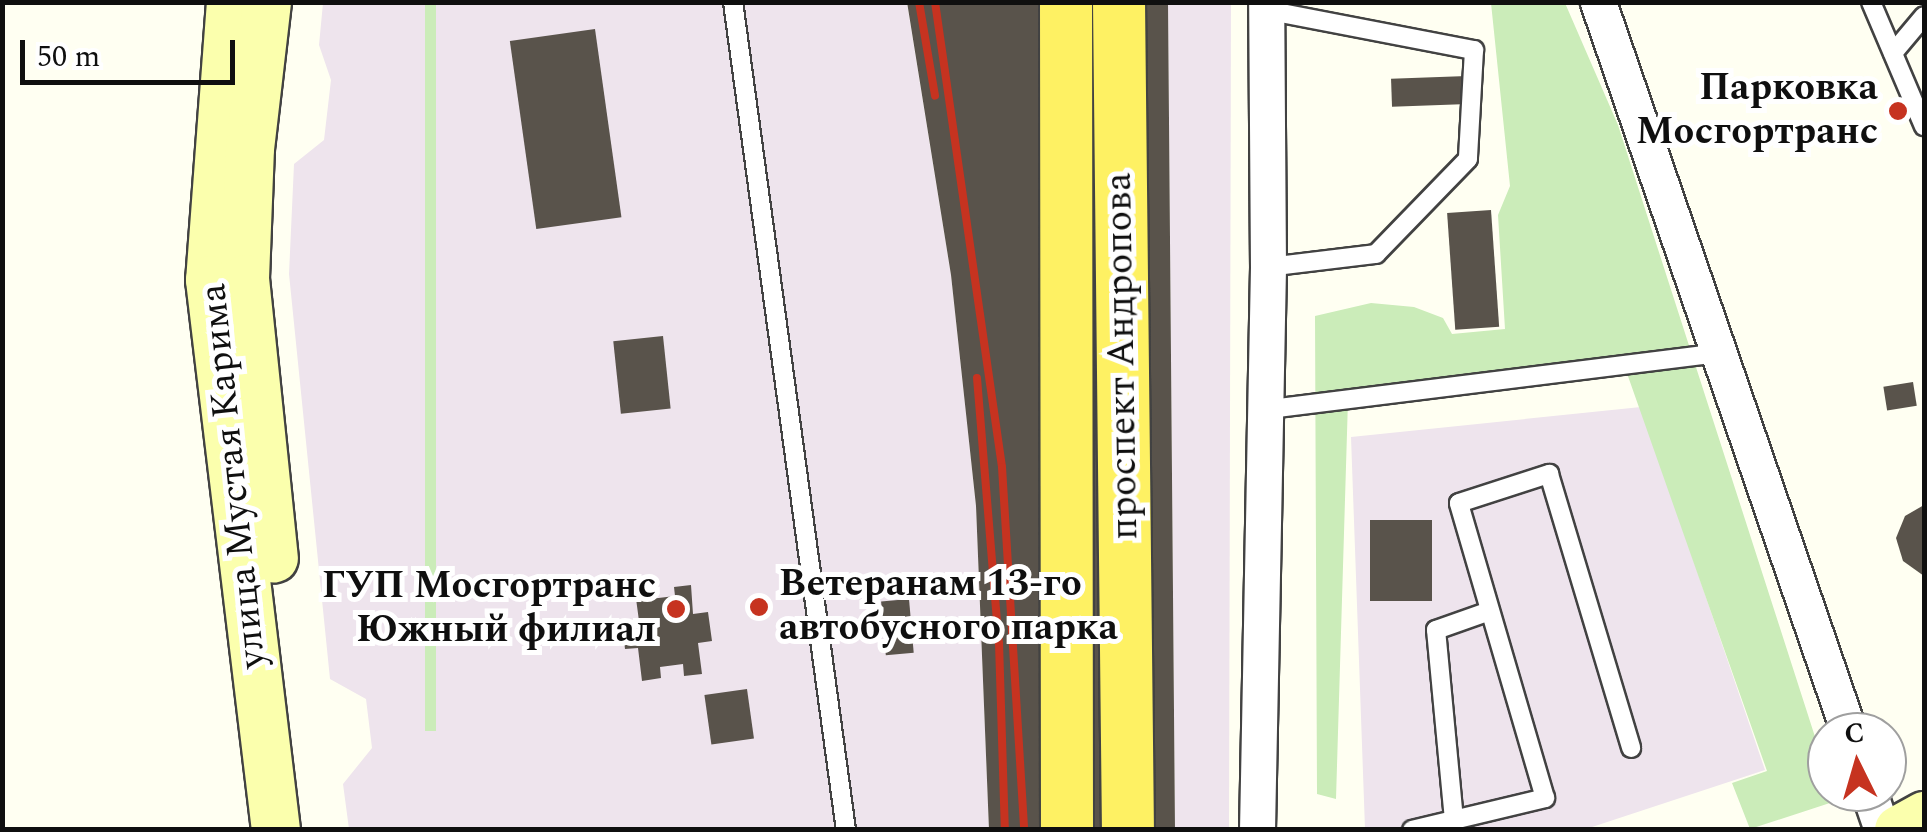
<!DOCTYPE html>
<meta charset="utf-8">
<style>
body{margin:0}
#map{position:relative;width:1927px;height:832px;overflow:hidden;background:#fffff2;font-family:Spectral,serif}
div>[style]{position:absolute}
.industrial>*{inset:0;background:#eee4ed}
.green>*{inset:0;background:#cbecb9;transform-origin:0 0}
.building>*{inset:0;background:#59534b;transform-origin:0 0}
.roads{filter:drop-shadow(2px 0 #424242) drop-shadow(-2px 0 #424242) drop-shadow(0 2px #424242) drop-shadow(0 -2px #424242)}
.lane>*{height:18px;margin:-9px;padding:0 9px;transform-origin:9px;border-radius:9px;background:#fff}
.street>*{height:35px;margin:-17.5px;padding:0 17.5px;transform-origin:17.5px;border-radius:17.5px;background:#fff}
.secondary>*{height:48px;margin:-24px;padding:0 24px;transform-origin:24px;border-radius:24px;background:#fbffad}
.primary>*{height:52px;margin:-26px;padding:0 26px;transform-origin:26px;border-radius:26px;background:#fef163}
.rail>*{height:8px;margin:-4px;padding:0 4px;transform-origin:4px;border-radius:4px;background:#c63320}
.dots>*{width:28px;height:28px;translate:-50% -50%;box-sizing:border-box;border:5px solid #fff;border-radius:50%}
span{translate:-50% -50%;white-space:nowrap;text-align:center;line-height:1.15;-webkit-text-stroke:10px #fff;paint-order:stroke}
.poi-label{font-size:38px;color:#0f0f0f;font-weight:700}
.right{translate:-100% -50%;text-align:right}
.left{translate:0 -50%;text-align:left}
.street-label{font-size:38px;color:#0f0f0f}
.frame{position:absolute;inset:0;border:5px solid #0f0f0f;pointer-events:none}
.north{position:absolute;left:1807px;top:712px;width:100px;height:100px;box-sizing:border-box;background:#fff;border:2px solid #9f9f9f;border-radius:50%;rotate:355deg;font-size:28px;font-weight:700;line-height:40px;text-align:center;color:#0f0f0f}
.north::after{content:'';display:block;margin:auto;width:35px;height:45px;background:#c63320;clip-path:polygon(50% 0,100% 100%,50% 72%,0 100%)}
.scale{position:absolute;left:20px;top:40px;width:215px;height:45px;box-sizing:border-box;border:5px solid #0f0f0f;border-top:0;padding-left:12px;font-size:30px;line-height:35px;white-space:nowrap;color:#0f0f0f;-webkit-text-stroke:8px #fff;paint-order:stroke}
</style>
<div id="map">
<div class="industrial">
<i style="clip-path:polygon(323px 3px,907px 3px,951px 275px,976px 506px,989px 829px,349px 829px,343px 784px,372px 748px,366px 699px,330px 679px,289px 274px,294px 164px,324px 140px,331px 80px,319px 45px)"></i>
<i style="clip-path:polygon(1168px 3px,1231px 3px,1229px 829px,1175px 829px)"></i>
<i style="clip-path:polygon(1641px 407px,1765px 770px,1586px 829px,1365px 829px,1351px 437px)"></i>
</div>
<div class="green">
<i style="left:425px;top:3px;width:11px;height:728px"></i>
<i style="clip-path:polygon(1491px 3px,1565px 3px,1618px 125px,1827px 774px,1827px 792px,1836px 801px,1750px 829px,1732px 783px,1767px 771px,1623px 362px,1348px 400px,1336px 799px,1317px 794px,1315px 316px,1371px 303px,1414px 307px,1443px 318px,1452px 334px,1505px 329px,1498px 215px,1510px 186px)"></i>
</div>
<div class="building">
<i style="clip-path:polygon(907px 2px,1168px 2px,1175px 830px,989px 830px,976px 506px,951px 275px)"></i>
<i style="left:595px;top:29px;width:190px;height:86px;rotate:82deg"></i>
<i style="left:1467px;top:76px;width:28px;height:76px;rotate:88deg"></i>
<i style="left:1491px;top:210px;width:117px;height:44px;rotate:86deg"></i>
<i style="left:663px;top:336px;width:73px;height:50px;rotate:84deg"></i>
<i style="left:1913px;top:382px;width:24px;height:30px;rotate:81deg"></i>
<i style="clip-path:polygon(1924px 505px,1924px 576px,1903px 561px,1896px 538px,1905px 516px)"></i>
<i style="left:1370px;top:520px;width:62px;height:81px"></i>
<i style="clip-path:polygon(691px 585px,693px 614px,708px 612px,712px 641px,698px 643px,702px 674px,684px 676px,683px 664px,660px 667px,661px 678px,642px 681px,638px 648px,625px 649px,622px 624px,639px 621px,635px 591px,649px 589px,650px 599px,675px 596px,674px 587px)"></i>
<i style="left:909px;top:599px;width:54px;height:28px;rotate:85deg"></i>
<i style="left:747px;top:689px;width:50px;height:43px;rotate:82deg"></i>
</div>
<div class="roads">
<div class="lane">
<i style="left:733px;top:2px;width:836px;rotate:82.23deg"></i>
<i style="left:1871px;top:2px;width:135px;rotate:66.9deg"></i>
<i style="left:1266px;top:10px;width:212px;rotate:10.9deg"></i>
<i style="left:1474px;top:50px;width:109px;rotate:93.2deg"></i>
<i style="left:1468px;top:159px;width:132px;rotate:134.1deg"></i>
<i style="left:1376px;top:254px;width:109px;rotate:173.1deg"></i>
<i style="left:1893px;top:53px;width:48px;rotate:-50deg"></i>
<i style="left:1262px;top:410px;width:459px;rotate:-7.1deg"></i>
<i style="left:1454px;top:820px;width:191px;rotate:-95.4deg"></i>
<i style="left:1436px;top:630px;width:57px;rotate:-19.4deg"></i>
<i style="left:1412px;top:830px;width:137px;rotate:-13.5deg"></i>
<i style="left:1545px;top:798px;width:307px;rotate:-106.3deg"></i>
<i style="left:1459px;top:503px;width:95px;rotate:-17.9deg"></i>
<i style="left:1549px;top:474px;width:286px;rotate:73.3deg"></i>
</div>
<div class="street">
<i style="left:1598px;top:2px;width:772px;rotate:71.03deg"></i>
<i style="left:1869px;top:792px;width:40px;rotate:71.1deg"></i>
<i style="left:1257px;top:830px;width:563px;rotate:-88.88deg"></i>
<i style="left:1268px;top:267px;width:265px;rotate:-90.4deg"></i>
</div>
<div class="secondary">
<i style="left:231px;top:2px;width:279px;rotate:94.3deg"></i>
<i style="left:210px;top:280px;width:554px;rotate:83.16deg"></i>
<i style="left:267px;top:2px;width:147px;rotate:96.6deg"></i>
<i style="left:250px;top:148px;width:131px;rotate:92.2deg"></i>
<i style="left:245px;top:279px;width:281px;rotate:84.1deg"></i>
<i style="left:1899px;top:830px;width:29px;rotate:-29deg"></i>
</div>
<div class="primary">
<i style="left:1066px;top:2px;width:828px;rotate:89.93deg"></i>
<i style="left:1119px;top:2px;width:828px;rotate:89.38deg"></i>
</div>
</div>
<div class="rail">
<i style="left:919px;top:2px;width:95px;rotate:80.3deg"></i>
<i style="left:935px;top:2px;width:470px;rotate:81.8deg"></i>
<i style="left:1002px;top:467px;width:364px;rotate:86.5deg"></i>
<i style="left:977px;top:378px;width:266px;rotate:85.3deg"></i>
<i style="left:999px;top:643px;width:187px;rotate:88.2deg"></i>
</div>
<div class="dots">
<i style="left:1898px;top:111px;background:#c63320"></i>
<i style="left:759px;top:607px;background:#c63320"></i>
<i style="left:676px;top:609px;background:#c63320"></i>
</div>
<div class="poi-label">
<span class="right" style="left:1878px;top:111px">Парковка<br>Мосгортранс</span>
<span class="left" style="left:779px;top:607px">Ветеранам 13-го<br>автобусного парка</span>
<span class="right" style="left:656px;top:609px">ГУП Мосгортранс<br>Южный филиал</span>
</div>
<div class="street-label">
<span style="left:1123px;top:356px;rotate:-91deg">проспект Андропова</span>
<span style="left:234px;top:476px;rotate:-96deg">улица Мустая Карима</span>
</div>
<div class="frame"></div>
<div class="north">С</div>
<div class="scale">50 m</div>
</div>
